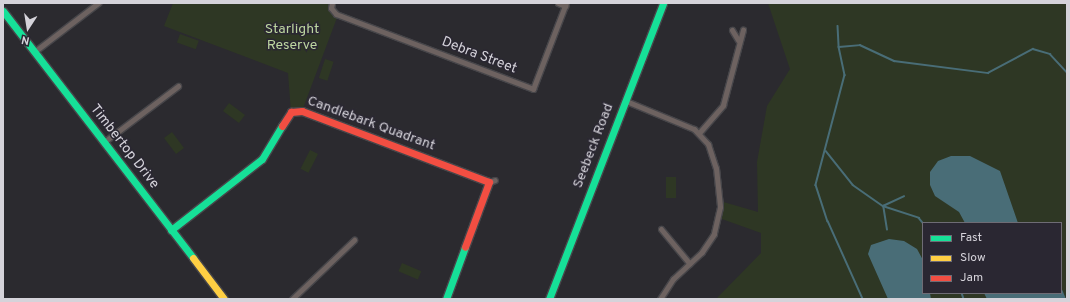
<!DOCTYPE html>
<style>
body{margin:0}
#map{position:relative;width:1070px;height:302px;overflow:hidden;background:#2b2a2f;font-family:Overpass,sans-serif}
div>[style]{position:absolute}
.green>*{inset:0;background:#2e3724;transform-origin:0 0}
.water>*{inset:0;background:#496d77}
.stream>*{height:1.5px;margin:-0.75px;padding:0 0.75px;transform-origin:0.75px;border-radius:0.75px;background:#496d77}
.roads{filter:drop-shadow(1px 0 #47464a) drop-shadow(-1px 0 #47464a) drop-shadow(0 1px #47464a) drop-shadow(0 -1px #47464a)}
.street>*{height:5px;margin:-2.5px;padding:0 2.5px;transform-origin:2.5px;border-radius:2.5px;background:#6d6260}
.fast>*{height:7px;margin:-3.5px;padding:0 3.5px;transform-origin:3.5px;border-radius:3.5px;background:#16e098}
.slow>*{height:7px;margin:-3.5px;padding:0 3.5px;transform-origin:3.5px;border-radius:3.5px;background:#ffcf43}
.jam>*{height:7px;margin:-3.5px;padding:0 3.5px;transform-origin:3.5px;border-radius:3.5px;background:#f24e42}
span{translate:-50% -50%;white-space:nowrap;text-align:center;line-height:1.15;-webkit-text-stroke:3px #2a2732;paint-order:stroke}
.park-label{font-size:14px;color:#bcd59f}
.street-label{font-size:14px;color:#d5d3da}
.frame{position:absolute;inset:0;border:4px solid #d5d3da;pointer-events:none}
.legend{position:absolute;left:922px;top:222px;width:140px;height:72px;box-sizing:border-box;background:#2a2732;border:1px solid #6e6c75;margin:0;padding:5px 7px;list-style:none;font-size:12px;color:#d5d3da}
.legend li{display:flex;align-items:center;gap:8px;height:20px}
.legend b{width:20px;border:1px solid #6e6c75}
.north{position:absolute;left:8px;top:8px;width:40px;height:40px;-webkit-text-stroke:3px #2a2732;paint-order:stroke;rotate:192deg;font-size:11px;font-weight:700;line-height:16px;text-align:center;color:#d5d3da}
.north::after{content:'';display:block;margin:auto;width:14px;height:18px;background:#d5d3da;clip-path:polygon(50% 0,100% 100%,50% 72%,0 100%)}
</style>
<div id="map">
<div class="green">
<i style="clip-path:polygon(173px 3px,332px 3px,338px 15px,302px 111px,291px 112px,288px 73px,164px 26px)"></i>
<i style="clip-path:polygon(evenodd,768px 3px,1067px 3px,1067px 299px,716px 299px,761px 253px,761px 233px,719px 218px,720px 201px,758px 212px,757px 162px,767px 106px,790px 69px,768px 3px,923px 223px,1061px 223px,1061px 293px,923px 293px,923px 223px)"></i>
<i style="left:180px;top:34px;width:20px;height:9px;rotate:20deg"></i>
<i style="left:325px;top:59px;width:9px;height:20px;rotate:18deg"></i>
<i style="left:229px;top:103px;width:20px;height:10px;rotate:37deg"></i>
<i style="left:172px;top:132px;width:20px;height:10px;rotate:53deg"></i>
<i style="left:310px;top:150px;width:9px;height:21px;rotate:27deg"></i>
<i style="left:666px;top:177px;width:10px;height:21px"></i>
<i style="left:402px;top:263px;width:21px;height:9px;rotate:23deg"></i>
</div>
<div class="water">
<i style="clip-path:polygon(951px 156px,970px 156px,1000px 171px,1018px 223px,965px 223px,959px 212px,935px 196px,930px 185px,930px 172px,938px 161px)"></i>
<i style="clip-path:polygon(889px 239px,904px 241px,917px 249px,923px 260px,923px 293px,930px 293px,931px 299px,888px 299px,868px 254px,871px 245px)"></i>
<i style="clip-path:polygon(1061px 287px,1066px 299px,987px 299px,984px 293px,1061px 293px)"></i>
</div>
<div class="stream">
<i style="left:838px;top:26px;width:21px;rotate:87deg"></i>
<i style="left:839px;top:47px;width:21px;rotate:-5deg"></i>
<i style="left:860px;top:45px;width:38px;rotate:25deg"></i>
<i style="left:894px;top:61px;width:95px;rotate:7.3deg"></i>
<i style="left:988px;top:73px;width:51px;rotate:-28.1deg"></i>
<i style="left:1033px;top:49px;width:18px;rotate:16deg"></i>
<i style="left:1050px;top:54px;width:25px;rotate:47deg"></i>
<i style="left:839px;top:47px;width:29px;rotate:78deg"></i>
<i style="left:845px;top:75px;width:114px;rotate:104.8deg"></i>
<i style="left:816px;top:185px;width:38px;rotate:72deg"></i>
<i style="left:828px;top:221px;width:85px;rotate:65.8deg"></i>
<i style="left:826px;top:151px;width:43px;rotate:51.5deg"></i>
<i style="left:853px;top:185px;width:37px;rotate:35deg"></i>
<i style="left:883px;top:206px;width:38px;rotate:18deg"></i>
<i style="left:919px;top:218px;width:6px;rotate:51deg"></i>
<i style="left:887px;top:230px;width:24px;rotate:-99deg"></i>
<i style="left:883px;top:206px;width:23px;rotate:-25deg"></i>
<i style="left:962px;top:293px;width:6px;rotate:72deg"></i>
</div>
<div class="roads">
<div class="street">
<i style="left:332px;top:3px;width:5px;rotate:101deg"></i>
<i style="left:331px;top:8px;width:8px;rotate:50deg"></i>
<i style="left:336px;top:14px;width:211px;rotate:20.8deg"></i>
<i style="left:533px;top:89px;width:92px;rotate:-69deg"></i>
<i style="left:558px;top:3px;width:8px;rotate:23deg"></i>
<i style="left:732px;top:30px;width:12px;rotate:59deg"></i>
<i style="left:34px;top:52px;width:81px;rotate:-37.4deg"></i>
<i style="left:626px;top:101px;width:74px;rotate:22.4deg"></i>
<i style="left:694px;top:129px;width:21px;rotate:47deg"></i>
<i style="left:708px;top:144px;width:25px;rotate:72deg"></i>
<i style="left:716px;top:168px;width:39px;rotate:84deg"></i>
<i style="left:720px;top:207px;width:28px;rotate:103deg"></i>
<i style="left:714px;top:234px;width:22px;rotate:124deg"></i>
<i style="left:702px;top:252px;width:40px;rotate:137deg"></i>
<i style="left:673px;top:279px;width:24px;rotate:123deg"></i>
<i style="left:699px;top:133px;width:37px;rotate:-49deg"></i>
<i style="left:723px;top:105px;width:78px;rotate:-75.1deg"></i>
<i style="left:104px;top:142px;width:93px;rotate:-37.1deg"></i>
<i style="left:489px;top:182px;width:6px;rotate:-18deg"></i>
<i style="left:661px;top:229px;width:45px;rotate:50.4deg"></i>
<i style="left:292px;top:299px;width:86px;rotate:-43.6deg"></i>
</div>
<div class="fast">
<i style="left:3px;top:11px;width:312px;rotate:52.4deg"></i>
<i style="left:171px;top:230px;width:115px;rotate:-38deg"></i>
<i style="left:262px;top:159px;width:39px;rotate:-59deg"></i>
<i style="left:446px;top:299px;width:55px;rotate:-69.9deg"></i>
<i style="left:549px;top:299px;width:317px;rotate:-68.9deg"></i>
</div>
<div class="slow">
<i style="left:193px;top:258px;width:51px;rotate:52.9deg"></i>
</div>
<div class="jam">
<i style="left:282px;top:126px;width:17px;rotate:-57deg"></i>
<i style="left:291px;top:112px;width:11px;rotate:-5deg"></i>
<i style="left:302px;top:111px;width:200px;rotate:20.8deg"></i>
<i style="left:489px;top:182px;width:69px;rotate:110.3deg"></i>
</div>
</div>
<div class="park-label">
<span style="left:292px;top:38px">Starlight<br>Reserve</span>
</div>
<div class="street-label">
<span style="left:479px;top:56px;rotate:21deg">Debra Street</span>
<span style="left:371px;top:124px;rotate:20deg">Candlebark Quadrant</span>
<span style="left:594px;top:146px;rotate:-69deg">Seebeck Road</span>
<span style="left:124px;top:147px;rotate:52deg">Timbertop Drive</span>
</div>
<div class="frame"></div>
<ul class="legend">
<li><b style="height:5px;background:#16e098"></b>Fast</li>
<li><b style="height:5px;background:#ffcf43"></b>Slow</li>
<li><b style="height:5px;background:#f24e42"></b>Jam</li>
</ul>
<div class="north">N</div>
</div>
